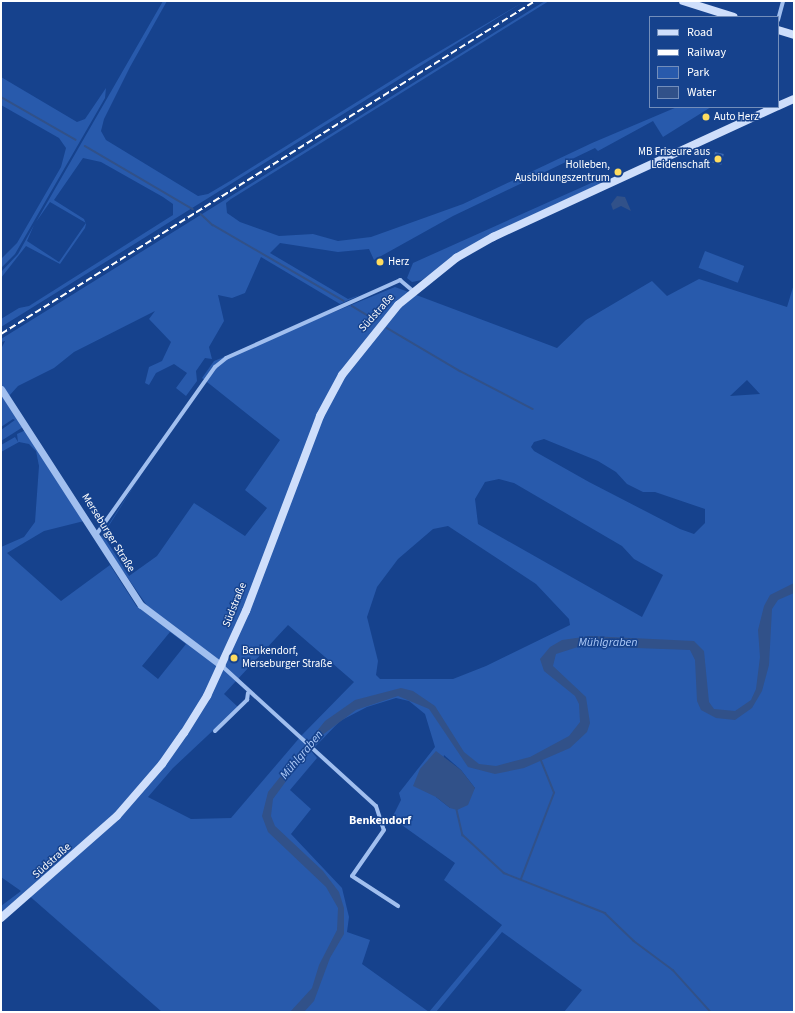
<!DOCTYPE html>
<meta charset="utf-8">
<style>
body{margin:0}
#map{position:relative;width:795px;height:1013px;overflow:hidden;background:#16428d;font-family:"Source Sans 3",sans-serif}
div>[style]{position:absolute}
.green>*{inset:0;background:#285aac;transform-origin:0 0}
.water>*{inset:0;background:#315189}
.stream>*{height:1.5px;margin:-0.75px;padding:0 0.75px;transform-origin:0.75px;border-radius:0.75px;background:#315189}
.building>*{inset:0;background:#3a68b4;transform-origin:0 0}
.minor>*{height:4px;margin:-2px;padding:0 2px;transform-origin:2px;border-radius:2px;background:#a1bfef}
.tertiary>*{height:7px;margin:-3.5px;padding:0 3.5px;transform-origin:3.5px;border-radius:3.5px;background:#a1bfef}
.secondary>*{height:8px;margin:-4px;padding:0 4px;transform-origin:4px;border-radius:4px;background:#cedefb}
.rail>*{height:1.5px;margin-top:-0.75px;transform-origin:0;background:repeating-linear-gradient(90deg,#fff 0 7px,transparent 0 10px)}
.dots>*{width:11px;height:11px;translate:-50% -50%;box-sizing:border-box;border:2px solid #16428d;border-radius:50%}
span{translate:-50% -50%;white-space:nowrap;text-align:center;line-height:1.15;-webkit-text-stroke:3px #16428d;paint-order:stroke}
.poi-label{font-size:11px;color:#fff}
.left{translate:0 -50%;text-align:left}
.right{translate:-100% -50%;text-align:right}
.street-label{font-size:11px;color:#fff}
.water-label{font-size:12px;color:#acc9f7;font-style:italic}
.neighbourhood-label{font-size:12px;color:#fff;font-weight:700}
.frame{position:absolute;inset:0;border:2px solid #fff;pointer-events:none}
.legend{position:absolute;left:649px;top:16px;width:130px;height:92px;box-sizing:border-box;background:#16428d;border:1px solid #738ebb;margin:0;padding:5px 7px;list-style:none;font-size:12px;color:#fff}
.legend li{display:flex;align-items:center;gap:8px;height:20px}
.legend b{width:20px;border:1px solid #738ebb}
</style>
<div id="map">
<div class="green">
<i style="clip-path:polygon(163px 1px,167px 1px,130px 67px,104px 119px,101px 131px,106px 140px,198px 196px,208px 194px,230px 181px,418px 64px,525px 1px,1px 327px,1px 319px,19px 308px,29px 306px,173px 215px,173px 204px,163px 197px,101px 162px,83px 158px,54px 200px,84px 219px,86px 224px,85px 228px,60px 264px,26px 246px,1px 278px,1px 272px,18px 254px,34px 225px,27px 241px,59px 262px,86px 223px,50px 202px,36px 222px)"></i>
<i style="clip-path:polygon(545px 1px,549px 1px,231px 199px,226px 203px,227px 213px,240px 222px,279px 236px,313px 234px,338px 241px,371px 237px,463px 204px,592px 143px,677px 107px,711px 107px,663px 137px,653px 121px,598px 151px,595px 148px,453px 216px,374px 260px,369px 249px,338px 252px,280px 243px,270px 253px,348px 299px,360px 295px,340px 304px,261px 257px,245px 293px,232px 298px,218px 295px,224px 321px,209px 347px,212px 359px,205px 358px,196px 371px,197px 381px,186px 396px,176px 388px,187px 373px,174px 364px,156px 373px,149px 385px,145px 383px,149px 367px,162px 361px,171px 342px,149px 319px,155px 311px,74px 352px,54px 368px,18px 386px,9px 396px,1px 385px,1px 349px,5px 341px,1px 342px,1px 339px)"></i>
<i style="clip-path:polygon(1px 77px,77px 122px,85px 119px,106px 88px,105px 98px,15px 254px,1px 268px,1px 259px,17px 243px,61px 167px,66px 148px,59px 138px,1px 105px)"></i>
<i style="clip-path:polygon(609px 175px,602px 183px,489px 235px,422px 280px,412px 282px,407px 278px,413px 263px)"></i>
<i style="left:705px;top:251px;width:42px;height:18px;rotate:21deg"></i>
<i style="clip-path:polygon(evenodd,699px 279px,787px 307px,794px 284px,794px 1012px,564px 1012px,582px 990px,502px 932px,436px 1012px,162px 1012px,26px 893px,1px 914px,1px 906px,21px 891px,1px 877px,1px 547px,24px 537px,35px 522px,39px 466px,36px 451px,29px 444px,19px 442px,1px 452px,1px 445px,15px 437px,18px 442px,17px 434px,26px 430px,84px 521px,44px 531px,7px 553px,61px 601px,110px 565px,137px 607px,148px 607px,100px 538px,146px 467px,103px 535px,129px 576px,157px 556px,194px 503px,245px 536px,267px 508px,245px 490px,280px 440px,202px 378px,214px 361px,395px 287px,557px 348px,586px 320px,652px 281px,667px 296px,699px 279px,747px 380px,760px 394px,730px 396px,747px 380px,699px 279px,544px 439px,598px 461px,616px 472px,627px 484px,643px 492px,655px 492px,705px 509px,705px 523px,694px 534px,680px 529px,589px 482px,534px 451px,531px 447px,534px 442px,544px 439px,699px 279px,499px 479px,514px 483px,622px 546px,634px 559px,663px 575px,642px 617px,478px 524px,475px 499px,485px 482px,499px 479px,699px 279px,448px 526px,536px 584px,569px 619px,570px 625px,486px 666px,453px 679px,380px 679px,376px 675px,378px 661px,367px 617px,377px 587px,398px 559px,433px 529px,448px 526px,699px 279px,288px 625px,354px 682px,301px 736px,231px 818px,191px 819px,148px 797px,173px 768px,238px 707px,224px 694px,288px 625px,699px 279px,170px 632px,186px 644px,158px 679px,142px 666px,170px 632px,699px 279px,396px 698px,409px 701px,425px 714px,435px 747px,399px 793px,401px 800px,392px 818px,455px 863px,444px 880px,502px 925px,429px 1012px,362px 964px,370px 940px,347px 932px,349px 917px,342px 888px,291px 834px,311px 809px,290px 790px,317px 758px,311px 751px,340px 721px,367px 707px,396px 698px,699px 279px,444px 755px,461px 770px,475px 788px,450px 808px,436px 797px,444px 755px)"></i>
<i style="clip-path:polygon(1px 391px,23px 427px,1px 441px,1px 430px,15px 420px,13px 419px,1px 427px)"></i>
</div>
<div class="water">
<i style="clip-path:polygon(617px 196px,625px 197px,631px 211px,621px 206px,613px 210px,611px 204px)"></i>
<i style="clip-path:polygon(794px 583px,794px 593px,778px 600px,772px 609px,769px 665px,762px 691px,752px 708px,735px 720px,716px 718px,701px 710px,697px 701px,695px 660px,690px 650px,581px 646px,556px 654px,553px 666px,586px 697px,590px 723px,587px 732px,570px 748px,524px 768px,495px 774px,468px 767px,429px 709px,398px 696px,356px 710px,317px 739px,273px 799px,271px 816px,275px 826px,323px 871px,339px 892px,344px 908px,344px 934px,330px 958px,314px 1001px,304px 1012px,290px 1012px,312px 988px,319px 965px,337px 930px,338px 908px,326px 887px,268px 832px,262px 816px,268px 792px,325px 721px,355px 700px,401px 688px,413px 691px,435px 706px,464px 752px,479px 764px,496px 766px,530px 757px,569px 736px,580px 722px,579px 704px,575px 696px,544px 671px,540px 659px,550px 647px,562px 640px,590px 636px,694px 641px,704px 651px,709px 702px,714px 709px,735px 711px,751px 700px,756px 689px,760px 657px,758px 630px,764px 606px,770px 595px)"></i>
<i style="clip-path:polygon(436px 751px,461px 770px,475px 788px,468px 805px,457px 810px,450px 808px,436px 797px,413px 786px,420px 769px)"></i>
</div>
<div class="stream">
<i style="left:1px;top:97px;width:86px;rotate:29.8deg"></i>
<i style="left:85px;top:146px;width:125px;rotate:30.3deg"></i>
<i style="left:201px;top:214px;width:16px;rotate:43deg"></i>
<i style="left:213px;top:225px;width:151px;rotate:30.1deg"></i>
<i style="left:352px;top:306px;width:27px;rotate:31deg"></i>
<i style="left:387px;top:328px;width:85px;rotate:30.5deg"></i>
<i style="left:460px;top:371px;width:82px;rotate:27.5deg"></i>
<i style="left:457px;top:810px;width:26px;rotate:77deg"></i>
<i style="left:463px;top:835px;width:56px;rotate:42.8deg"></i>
<i style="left:504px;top:873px;width:109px;rotate:21.6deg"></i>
<i style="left:605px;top:913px;width:40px;rotate:44deg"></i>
<i style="left:634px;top:941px;width:49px;rotate:36.6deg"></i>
<i style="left:673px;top:970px;width:57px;rotate:47.9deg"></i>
<i style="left:521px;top:879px;width:92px;rotate:-69deg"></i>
<i style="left:554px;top:793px;width:35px;rotate:-112deg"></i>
</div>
<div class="building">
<i style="left:715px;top:152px;width:9px;height:11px;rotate:13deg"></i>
</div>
<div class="minor">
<i style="left:778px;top:20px;width:20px;rotate:-75deg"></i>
<i style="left:96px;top:535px;width:206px;rotate:-54.7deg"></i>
<i style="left:215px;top:367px;width:14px;rotate:-39deg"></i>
<i style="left:226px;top:358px;width:191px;rotate:-24.1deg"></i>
<i style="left:400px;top:280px;width:17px;rotate:40deg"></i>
<i style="left:222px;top:666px;width:208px;rotate:42.3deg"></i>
<i style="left:376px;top:806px;width:25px;rotate:72deg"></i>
<i style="left:384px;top:830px;width:56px;rotate:124.8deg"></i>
<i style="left:352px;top:876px;width:55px;rotate:33.1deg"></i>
<i style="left:215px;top:731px;width:45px;rotate:-44.1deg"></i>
<i style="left:247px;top:700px;width:7px;rotate:-82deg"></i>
</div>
<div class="tertiary">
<i style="left:1px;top:389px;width:257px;rotate:57.1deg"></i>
<i style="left:141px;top:605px;width:101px;rotate:37deg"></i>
</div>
<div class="secondary">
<i style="left:683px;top:1px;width:53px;rotate:17.4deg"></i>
<i style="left:778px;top:30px;width:17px;rotate:17deg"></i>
<i style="left:778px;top:106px;width:17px;rotate:-24deg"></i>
<i style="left:1px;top:918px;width:154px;rotate:-41.3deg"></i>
<i style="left:117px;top:816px;width:69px;rotate:-49.1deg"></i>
<i style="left:162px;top:764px;width:38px;rotate:-55deg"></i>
<i style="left:184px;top:733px;width:44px;rotate:-58.1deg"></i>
<i style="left:207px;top:696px;width:94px;rotate:-65.4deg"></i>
<i style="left:246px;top:611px;width:209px;rotate:-69.2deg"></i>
<i style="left:320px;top:416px;width:47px;rotate:-61.8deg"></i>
<i style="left:342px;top:375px;width:90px;rotate:-51.3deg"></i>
<i style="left:398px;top:305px;width:75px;rotate:-39deg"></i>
<i style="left:456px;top:258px;width:43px;rotate:-29.6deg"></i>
<i style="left:493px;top:237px;width:311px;rotate:-24.7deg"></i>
</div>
<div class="rail">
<i style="left:1px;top:334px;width:629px;rotate:-31.95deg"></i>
</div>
<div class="dots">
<i style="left:706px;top:117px;background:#ffdc5f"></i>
<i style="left:718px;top:159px;background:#ffdc5f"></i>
<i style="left:618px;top:172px;background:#ffdc5f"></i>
<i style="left:380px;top:262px;background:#ffdc5f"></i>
<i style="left:234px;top:658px;background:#ffdc5f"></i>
</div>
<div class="poi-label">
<span class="left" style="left:714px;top:117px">Auto Herz</span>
<span class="right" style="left:710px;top:159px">MB Friseure aus<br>Leidenschaft</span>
<span class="right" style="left:610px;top:172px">Holleben,<br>Ausbildungszentrum</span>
<span class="left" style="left:388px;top:262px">Herz</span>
<span class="left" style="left:242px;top:658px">Benkendorf,<br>Merseburger Straße</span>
</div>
<div class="street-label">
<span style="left:377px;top:313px;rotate:-48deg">Südstraße</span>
<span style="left:108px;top:533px;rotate:58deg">Merseburger Straße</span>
<span style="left:235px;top:605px;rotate:-68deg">Südstraße</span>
<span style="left:52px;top:861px;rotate:-42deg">Südstraße</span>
</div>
<div class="water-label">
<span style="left:608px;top:643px">Mühlgraben</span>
<span style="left:302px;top:755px;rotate:-50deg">Mühlgraben</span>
</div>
<div class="neighbourhood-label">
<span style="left:380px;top:821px">Benkendorf</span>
</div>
<div class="frame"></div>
<ul class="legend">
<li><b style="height:5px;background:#cedefb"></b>Road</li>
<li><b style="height:5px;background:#fff"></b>Railway</li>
<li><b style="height:11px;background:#285aac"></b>Park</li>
<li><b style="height:11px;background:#315189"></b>Water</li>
</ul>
</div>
